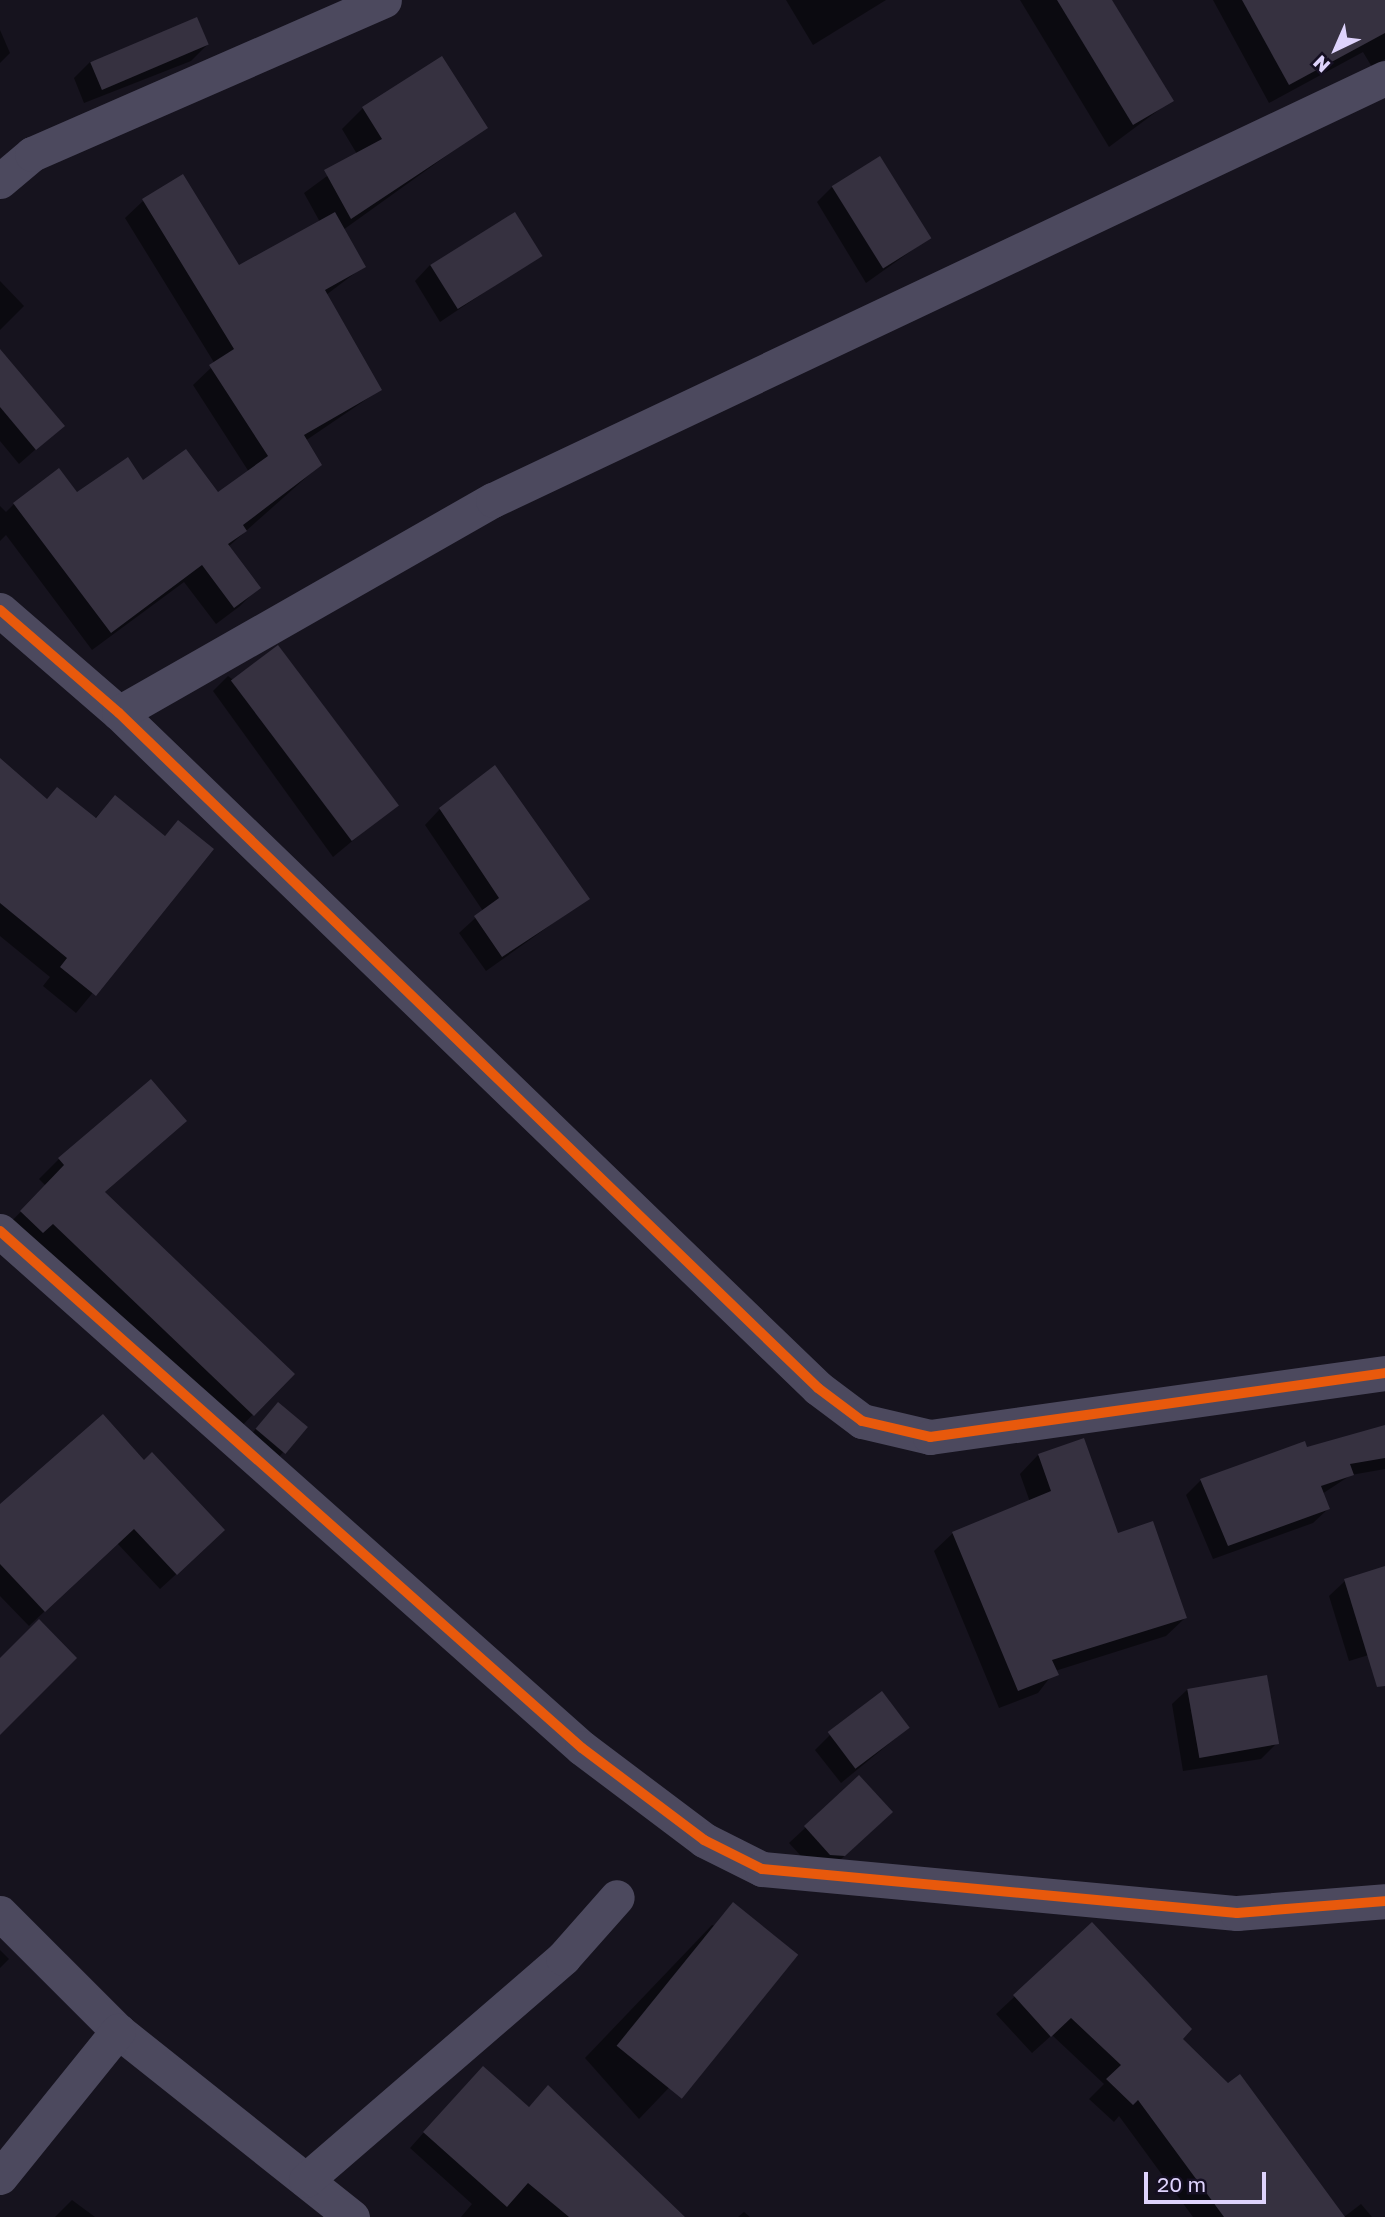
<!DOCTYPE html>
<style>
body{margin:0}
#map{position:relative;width:1385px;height:2217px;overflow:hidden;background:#16131e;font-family:"Golos Text",sans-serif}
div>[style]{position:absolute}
.shadow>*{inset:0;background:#0007}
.building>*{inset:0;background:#363140;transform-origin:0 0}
.minor>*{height:35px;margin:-17.5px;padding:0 17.5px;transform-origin:17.5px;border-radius:17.5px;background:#4c495e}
.cycleway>*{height:10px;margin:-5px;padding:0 5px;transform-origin:5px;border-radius:5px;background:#e8590c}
span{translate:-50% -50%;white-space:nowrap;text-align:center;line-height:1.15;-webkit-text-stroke:5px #150f22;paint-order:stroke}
.north{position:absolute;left:1301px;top:14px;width:70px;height:70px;-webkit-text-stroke:5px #150f22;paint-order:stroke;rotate:224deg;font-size:19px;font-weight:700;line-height:28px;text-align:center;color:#ded3fc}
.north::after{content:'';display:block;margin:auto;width:24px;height:32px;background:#ded3fc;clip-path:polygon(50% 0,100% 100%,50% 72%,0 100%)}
.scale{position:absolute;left:1144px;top:2172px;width:122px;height:32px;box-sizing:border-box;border:4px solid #ded3fc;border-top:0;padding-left:9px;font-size:21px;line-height:24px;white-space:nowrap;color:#ded3fc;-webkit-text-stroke:5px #150f22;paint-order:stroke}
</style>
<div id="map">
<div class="shadow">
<i style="clip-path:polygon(786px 0,886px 0,813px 45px)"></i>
<i style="clip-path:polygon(1020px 0,1110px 0,1172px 100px,1109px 147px)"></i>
<i style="clip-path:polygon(1213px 0,1385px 0,1385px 59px,1372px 67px,1363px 52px,1269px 103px)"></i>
<i style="clip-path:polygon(0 30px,10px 53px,0 63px)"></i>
<i style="clip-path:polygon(207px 45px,191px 61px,84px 103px,74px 78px,90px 62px)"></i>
<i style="clip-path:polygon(363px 108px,485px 128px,343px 230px,363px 267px,326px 295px,380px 390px,305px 441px,320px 465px,228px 547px,258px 588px,240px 606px,216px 624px,184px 582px,92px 650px,6px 535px,0 541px,0 506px,6px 512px,14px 504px,143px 482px,218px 494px,249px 472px,193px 385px,215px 364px,125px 218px,143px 201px,238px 267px,320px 222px,304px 193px,357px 154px,342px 129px)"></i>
<i style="clip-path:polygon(832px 187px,928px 239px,866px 283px,817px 202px)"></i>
<i style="clip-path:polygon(540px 255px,440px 322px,415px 281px,430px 265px)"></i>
<i style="clip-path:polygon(0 281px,24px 306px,0 330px)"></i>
<i style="clip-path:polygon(0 370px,62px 426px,19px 464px,0 441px)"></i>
<i style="clip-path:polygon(228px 676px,397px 804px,333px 857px,213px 691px)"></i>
<i style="clip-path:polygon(0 767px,46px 800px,57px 789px,95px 818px,115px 798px,164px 837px,178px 822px,212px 849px,76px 1013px,43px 986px,50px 977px,0 936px)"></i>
<i style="clip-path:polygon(440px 809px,587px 899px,486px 971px,459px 933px,483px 911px,425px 825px)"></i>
<i style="clip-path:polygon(185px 1121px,104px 1193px,292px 1374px,233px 1435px,1px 1232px,46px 1186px,39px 1179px,59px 1159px)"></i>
<i style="clip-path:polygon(271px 1411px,305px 1428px,276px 1460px,249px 1437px)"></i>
<i style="clip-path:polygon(103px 1417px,208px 1545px,160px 1589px,117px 1543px,29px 1626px,0 1596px,0 1509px)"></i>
<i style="clip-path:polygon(1385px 1430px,1385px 1469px,1351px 1475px,1322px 1494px,1328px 1509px,1313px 1523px,1213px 1559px,1186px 1495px,1201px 1480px)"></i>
<i style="clip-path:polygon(1038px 1455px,1185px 1618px,1166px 1636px,1055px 1671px,1038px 1693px,999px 1708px,934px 1551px,953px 1533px,1030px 1502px,1020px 1474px)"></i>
<i style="clip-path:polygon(1385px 1568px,1385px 1650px,1349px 1661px,1329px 1596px,1345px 1581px)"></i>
<i style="clip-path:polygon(1188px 1689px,1277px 1743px,1261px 1759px,1183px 1771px,1172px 1704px)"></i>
<i style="clip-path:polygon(908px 1728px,841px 1783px,815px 1750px,830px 1735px)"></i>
<i style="clip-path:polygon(859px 1778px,875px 1828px,828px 1871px,814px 1870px,789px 1843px)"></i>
<i style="clip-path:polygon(1092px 1924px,1180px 2039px,1343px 2217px,1193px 2217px,1119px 2116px,1114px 2122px,1089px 2099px,1104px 2084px,1052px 2035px,1032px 2053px,996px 2014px)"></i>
<i style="clip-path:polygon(712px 1925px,796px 1955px,639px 2119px,585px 2058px)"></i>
<i style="clip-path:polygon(0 1950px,9px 1959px,0 1968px)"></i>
<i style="clip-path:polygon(468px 2083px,528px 2108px,548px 2087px,652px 2217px,461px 2217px,472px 2204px,410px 2148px)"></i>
<i style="clip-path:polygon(72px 2200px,95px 2217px,55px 2217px)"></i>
<i style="clip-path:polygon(1361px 2204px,1372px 2217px,1344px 2217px)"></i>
<i style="clip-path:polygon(744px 2212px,750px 2217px,738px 2217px)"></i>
</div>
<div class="building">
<i style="clip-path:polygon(1057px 0,1112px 0,1174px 101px,1133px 125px)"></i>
<i style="clip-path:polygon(1242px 0,1385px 0,1385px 33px,1289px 85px)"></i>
<i style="left:197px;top:17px;width:30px;height:116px;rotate:67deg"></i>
<i style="clip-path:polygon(442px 56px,488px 128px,351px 219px,324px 170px,382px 139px,362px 107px)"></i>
<i style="left:880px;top:156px;width:97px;height:57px;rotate:58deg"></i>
<i style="clip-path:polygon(183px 174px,239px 265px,335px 212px,366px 267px,325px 290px,382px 390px,304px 435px,322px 465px,243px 525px,247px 531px,228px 544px,261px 588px,234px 608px,202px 565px,111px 633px,13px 503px,59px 468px,77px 492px,128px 457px,143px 480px,186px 449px,218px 492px,268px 456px,209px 365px,234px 349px,142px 199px)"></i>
<i style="left:515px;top:212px;width:52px;height:100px;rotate:58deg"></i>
<i style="clip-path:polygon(0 349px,65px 426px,36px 450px,0 407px)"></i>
<i style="left:278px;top:645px;width:201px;height:59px;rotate:53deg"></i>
<i style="clip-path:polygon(0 758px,47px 799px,57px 787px,96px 818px,115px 795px,165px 836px,178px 820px,214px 849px,96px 996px,60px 967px,67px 958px,0 903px)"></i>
<i style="clip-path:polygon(495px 765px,590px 899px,502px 957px,474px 916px,499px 898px,439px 808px)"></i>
<i style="clip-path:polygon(151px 1079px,187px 1121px,105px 1192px,295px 1374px,254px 1416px,53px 1224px,43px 1233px,20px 1211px,64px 1165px,58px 1158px)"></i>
<i style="left:278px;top:1402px;width:39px;height:35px;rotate:40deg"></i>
<i style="clip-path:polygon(103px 1414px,144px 1460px,152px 1452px,225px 1530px,177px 1575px,134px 1529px,45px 1612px,0 1564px,0 1504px)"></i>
<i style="clip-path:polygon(1385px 1425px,1385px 1458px,1350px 1464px,1354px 1475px,1321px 1486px,1330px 1509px,1228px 1546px,1200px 1479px,1305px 1441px,1307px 1447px)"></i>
<i style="clip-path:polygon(1084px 1438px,1118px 1533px,1153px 1521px,1187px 1618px,1052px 1660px,1059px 1675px,1018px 1691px,952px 1532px,1051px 1491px,1038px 1454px)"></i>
<i style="clip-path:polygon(1385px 1566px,1385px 1686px,1377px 1687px,1344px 1579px)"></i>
<i style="clip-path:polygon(39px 1619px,77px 1658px,0 1735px,0 1658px)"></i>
<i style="left:1267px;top:1675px;width:70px;height:81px;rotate:80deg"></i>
<i style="left:882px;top:1691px;width:46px;height:68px;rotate:53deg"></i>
<i style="clip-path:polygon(859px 1775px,893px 1812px,845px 1856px,830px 1855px,804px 1826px)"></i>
<i style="left:733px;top:1902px;width:84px;height:185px;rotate:39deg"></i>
<i style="clip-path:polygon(1092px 1922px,1192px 2029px,1183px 2039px,1228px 2083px,1240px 2074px,1345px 2217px,1224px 2217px,1138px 2100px,1133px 2105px,1106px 2079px,1121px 2065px,1071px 2018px,1051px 2037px,1013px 1995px)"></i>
<i style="clip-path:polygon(483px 2066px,529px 2107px,548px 2085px,685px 2217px,569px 2217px,528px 2183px,507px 2207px,423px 2132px)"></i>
</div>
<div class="minor">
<i style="left:0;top:181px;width:42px;rotate:-40.2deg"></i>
<i style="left:32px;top:154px;width:384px;rotate:-23.6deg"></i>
<i style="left:0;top:610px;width:157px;rotate:40.9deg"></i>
<i style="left:119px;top:713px;width:972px;rotate:44deg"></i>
<i style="left:818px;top:1388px;width:55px;rotate:36.9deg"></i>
<i style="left:862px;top:1421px;width:70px;rotate:13.2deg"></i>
<i style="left:930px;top:1437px;width:459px;rotate:-8deg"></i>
<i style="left:119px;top:713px;width:430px;rotate:-29.7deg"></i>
<i style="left:493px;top:500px;width:987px;rotate:-25.32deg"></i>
<i style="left:0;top:1231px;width:778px;rotate:41.62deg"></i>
<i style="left:582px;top:1748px;width:153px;rotate:37deg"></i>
<i style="left:704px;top:1840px;width:65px;rotate:26.6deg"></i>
<i style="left:762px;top:1869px;width:477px;rotate:5.3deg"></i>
<i style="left:1237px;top:1913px;width:148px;rotate:-4.6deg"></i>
<i style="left:0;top:1913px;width:167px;rotate:45deg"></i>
<i style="left:118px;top:2031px;width:299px;rotate:38.5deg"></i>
<i style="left:0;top:2177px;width:188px;rotate:-51.1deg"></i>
<i style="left:306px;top:2180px;width:340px;rotate:-40.8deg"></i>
<i style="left:563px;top:1958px;width:81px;rotate:-48.5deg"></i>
</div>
<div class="cycleway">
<i style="left:0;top:610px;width:157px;rotate:40.9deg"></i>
<i style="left:119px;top:713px;width:972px;rotate:44deg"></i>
<i style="left:818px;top:1388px;width:55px;rotate:36.9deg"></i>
<i style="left:862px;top:1421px;width:70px;rotate:13.2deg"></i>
<i style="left:930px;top:1437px;width:459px;rotate:-8deg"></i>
<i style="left:0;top:1231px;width:778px;rotate:41.62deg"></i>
<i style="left:582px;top:1748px;width:153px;rotate:37deg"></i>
<i style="left:704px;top:1840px;width:65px;rotate:26.6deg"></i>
<i style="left:762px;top:1869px;width:477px;rotate:5.3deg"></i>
<i style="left:1237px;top:1913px;width:148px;rotate:-4.6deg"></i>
</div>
<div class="north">N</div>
<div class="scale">20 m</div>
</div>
